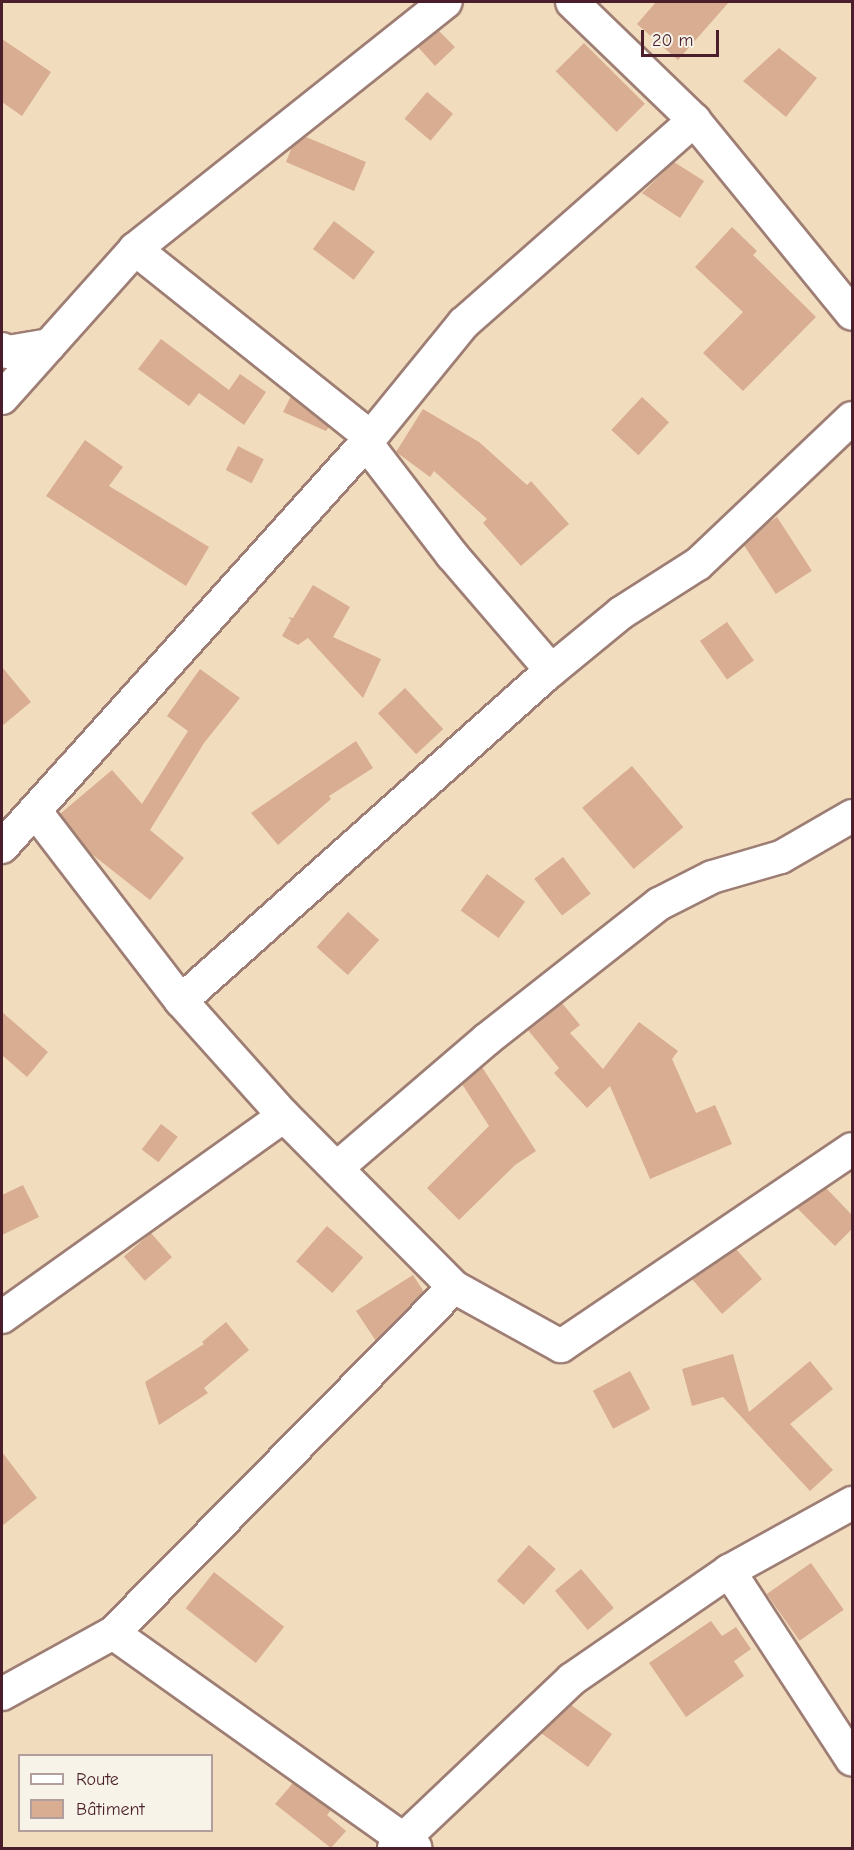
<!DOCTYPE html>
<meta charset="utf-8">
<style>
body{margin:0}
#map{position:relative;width:854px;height:1850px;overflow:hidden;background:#f2dcbe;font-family:"Comic Neue",sans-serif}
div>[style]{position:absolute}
.building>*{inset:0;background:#d8ad92;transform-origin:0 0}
.roads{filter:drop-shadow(2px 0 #9e7e74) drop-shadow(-2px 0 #9e7e74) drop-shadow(0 2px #9e7e74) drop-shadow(0 -2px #9e7e74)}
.street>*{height:32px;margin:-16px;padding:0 16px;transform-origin:16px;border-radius:16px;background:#fff}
span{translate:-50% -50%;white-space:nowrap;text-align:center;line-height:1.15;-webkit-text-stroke:6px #f7f3e8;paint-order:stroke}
.frame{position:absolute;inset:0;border:3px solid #4a1f2b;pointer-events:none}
.legend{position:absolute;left:18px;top:1754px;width:195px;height:78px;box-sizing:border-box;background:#f7f3e8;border:2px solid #b29e9c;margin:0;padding:8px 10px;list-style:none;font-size:18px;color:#4a1f2b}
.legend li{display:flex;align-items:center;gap:12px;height:30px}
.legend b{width:30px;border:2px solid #b29e9c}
.scale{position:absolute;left:641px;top:30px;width:78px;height:27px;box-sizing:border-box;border:3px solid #4a1f2b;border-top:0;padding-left:8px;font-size:18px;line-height:21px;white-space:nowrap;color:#4a1f2b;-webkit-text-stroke:4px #f7f3e8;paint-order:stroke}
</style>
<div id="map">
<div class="building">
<i style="clip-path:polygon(656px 2px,729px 2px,678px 60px,637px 24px)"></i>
<i style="clip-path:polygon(439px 31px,455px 47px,435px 66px,418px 47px)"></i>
<i style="clip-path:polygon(2px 39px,51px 72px,22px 116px,2px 102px)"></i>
<i style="left:584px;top:43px;width:86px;height:40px;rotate:45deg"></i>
<i style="clip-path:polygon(779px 48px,817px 78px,786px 117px,743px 81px)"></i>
<i style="left:427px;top:92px;width:34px;height:35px;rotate:40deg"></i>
<i style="clip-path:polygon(306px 137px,366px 162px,354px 191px,286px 162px,292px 147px)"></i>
<i style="clip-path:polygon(674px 162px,704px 181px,680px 218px,642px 193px)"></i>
<i style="left:334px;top:221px;width:51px;height:35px;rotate:37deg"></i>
<i style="clip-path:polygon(732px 227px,757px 251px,753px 255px,816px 317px,743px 391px,703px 353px,743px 312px,695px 267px)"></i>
<i style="clip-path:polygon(161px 339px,229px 390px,240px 374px,266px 392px,244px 425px,199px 393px,189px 406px,138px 369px)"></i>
<i style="clip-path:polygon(291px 396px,329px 427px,326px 431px,283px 412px)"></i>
<i style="left:642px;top:397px;width:37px;height:45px;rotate:43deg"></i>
<i style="clip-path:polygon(423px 409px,479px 442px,527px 485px,531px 481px,569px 524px,521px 566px,483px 523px,487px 519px,434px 471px,430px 477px,396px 452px)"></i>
<i style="clip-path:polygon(85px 440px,123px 467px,109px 486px,209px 547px,186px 586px,46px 496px)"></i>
<i style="left:238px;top:446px;width:29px;height:27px;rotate:27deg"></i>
<i style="left:777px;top:517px;width:64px;height:43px;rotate:57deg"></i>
<i style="clip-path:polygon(313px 585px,350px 607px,333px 637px,381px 659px,363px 698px,308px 638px,298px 645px,282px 636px,291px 620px,288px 617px,293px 618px)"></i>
<i style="left:727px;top:622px;width:47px;height:33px;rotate:55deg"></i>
<i style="clip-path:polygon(2px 667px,31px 702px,2px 726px)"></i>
<i style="clip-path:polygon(200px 669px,240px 698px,204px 743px,150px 830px,184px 858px,150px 900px,89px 852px,60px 814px,112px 770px,142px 804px,188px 731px,167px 716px)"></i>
<i style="left:405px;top:688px;width:56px;height:37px;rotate:47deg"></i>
<i style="clip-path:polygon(356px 741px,373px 768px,329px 796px,331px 799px,278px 845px,251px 813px)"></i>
<i style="left:632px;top:766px;width:80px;height:65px;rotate:50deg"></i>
<i style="left:563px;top:857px;width:46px;height:36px;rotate:53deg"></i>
<i style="left:487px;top:874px;width:47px;height:45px;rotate:36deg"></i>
<i style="left:348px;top:912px;width:42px;height:47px;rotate:42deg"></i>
<i style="clip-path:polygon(562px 1003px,580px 1025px,570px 1033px,603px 1069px,639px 1022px,678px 1051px,672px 1059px,696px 1113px,715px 1105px,732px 1144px,650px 1179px,610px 1086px,587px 1108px,554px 1073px,559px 1068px,528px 1030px)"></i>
<i style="clip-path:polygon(2px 1012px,48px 1052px,27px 1077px,2px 1055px)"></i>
<i style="clip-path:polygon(482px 1067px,536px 1151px,515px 1165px,459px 1220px,427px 1188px,489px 1126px,462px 1084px)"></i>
<i style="left:161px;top:1124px;width:21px;height:32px;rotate:37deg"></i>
<i style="clip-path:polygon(23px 1185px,39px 1217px,2px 1235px,2px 1195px)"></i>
<i style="clip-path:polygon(826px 1188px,852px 1215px,852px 1229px,835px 1246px,797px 1208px)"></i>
<i style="left:327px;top:1226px;width:48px;height:47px;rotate:41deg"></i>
<i style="left:151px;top:1233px;width:32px;height:36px;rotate:49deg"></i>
<i style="clip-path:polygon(736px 1249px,762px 1279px,722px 1314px,692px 1279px)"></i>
<i style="clip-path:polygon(413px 1275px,424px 1292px,376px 1341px,356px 1311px)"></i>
<i style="clip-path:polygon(226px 1322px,249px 1350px,204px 1388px,208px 1393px,159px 1425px,145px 1382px,204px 1344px,202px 1342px)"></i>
<i style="clip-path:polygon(733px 1354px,749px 1412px,810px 1361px,833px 1389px,790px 1424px,833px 1470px,810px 1491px,723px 1397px,692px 1406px,682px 1369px)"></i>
<i style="left:630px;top:1371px;width:43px;height:42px;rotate:62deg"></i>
<i style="clip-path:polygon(2px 1452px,37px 1498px,2px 1526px)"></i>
<i style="left:529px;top:1545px;width:36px;height:48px;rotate:42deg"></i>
<i style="left:811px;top:1563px;width:57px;height:54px;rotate:55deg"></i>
<i style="left:581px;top:1569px;width:51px;height:34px;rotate:50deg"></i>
<i style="left:214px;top:1572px;width:89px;height:46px;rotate:38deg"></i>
<i style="clip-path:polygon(711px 1621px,722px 1636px,736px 1627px,751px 1649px,734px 1661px,744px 1676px,686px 1717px,649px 1663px)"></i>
<i style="clip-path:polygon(571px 1705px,612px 1734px,588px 1767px,541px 1733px)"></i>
<i style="clip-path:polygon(293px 1783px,331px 1810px,327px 1815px,346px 1831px,331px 1848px,275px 1804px)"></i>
</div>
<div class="roads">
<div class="street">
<i style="left:572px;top:2px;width:170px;rotate:44deg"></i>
<i style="left:694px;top:120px;width:250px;rotate:50.8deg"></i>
<i style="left:135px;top:249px;width:292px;rotate:38.6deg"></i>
<i style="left:363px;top:431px;width:12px;rotate:76deg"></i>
<i style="left:366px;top:443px;width:141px;rotate:52.5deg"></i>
<i style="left:452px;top:555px;width:152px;rotate:49.3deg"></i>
<i style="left:2px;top:349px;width:7px;rotate:27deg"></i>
<i style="left:8px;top:352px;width:42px;rotate:-9.7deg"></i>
<i style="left:2px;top:398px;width:200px;rotate:-48.2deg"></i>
<i style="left:135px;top:249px;width:397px;rotate:-38.5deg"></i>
<i style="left:2px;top:847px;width:544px;rotate:-47.98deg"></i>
<i style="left:366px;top:443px;width:155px;rotate:-50.8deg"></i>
<i style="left:464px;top:323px;width:307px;rotate:-41.4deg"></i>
<i style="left:181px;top:1001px;width:484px;rotate:-41.8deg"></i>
<i style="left:542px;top:678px;width:102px;rotate:-39.4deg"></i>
<i style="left:621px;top:613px;width:91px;rotate:-32.5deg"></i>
<i style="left:698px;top:564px;width:212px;rotate:-43.5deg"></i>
<i style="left:338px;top:1167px;width:195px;rotate:-40.6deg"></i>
<i style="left:486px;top:1040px;width:220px;rotate:-38.2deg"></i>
<i style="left:659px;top:904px;width:59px;rotate:-27deg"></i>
<i style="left:712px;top:877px;width:72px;rotate:-16.2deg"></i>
<i style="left:781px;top:857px;width:82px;rotate:-30deg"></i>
<i style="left:454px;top:1287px;width:122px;rotate:28.9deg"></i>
<i style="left:561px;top:1346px;width:351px;rotate:-34.1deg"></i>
<i style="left:2px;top:1317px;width:346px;rotate:-35.5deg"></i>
<i style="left:729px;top:1571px;width:225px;rotate:56.9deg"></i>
<i style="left:113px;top:1633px;width:371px;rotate:35.4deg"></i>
<i style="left:2px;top:1694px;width:127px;rotate:-28.8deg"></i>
<i style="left:113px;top:1633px;width:486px;rotate:-45.4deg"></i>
<i style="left:454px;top:1287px;width:241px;rotate:-134.8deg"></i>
<i style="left:284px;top:1116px;width:154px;rotate:-131.8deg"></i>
<i style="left:181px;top:1001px;width:240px;rotate:-127.5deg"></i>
<i style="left:394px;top:1848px;width:245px;rotate:-43.5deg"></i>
<i style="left:572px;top:1679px;width:191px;rotate:-34.5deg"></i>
<i style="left:729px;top:1571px;width:141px;rotate:-28.9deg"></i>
</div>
</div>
<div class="frame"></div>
<ul class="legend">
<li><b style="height:8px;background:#fff"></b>Route</li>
<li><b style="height:16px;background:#d8ad92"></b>Bâtiment</li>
</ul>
<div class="scale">20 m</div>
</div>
